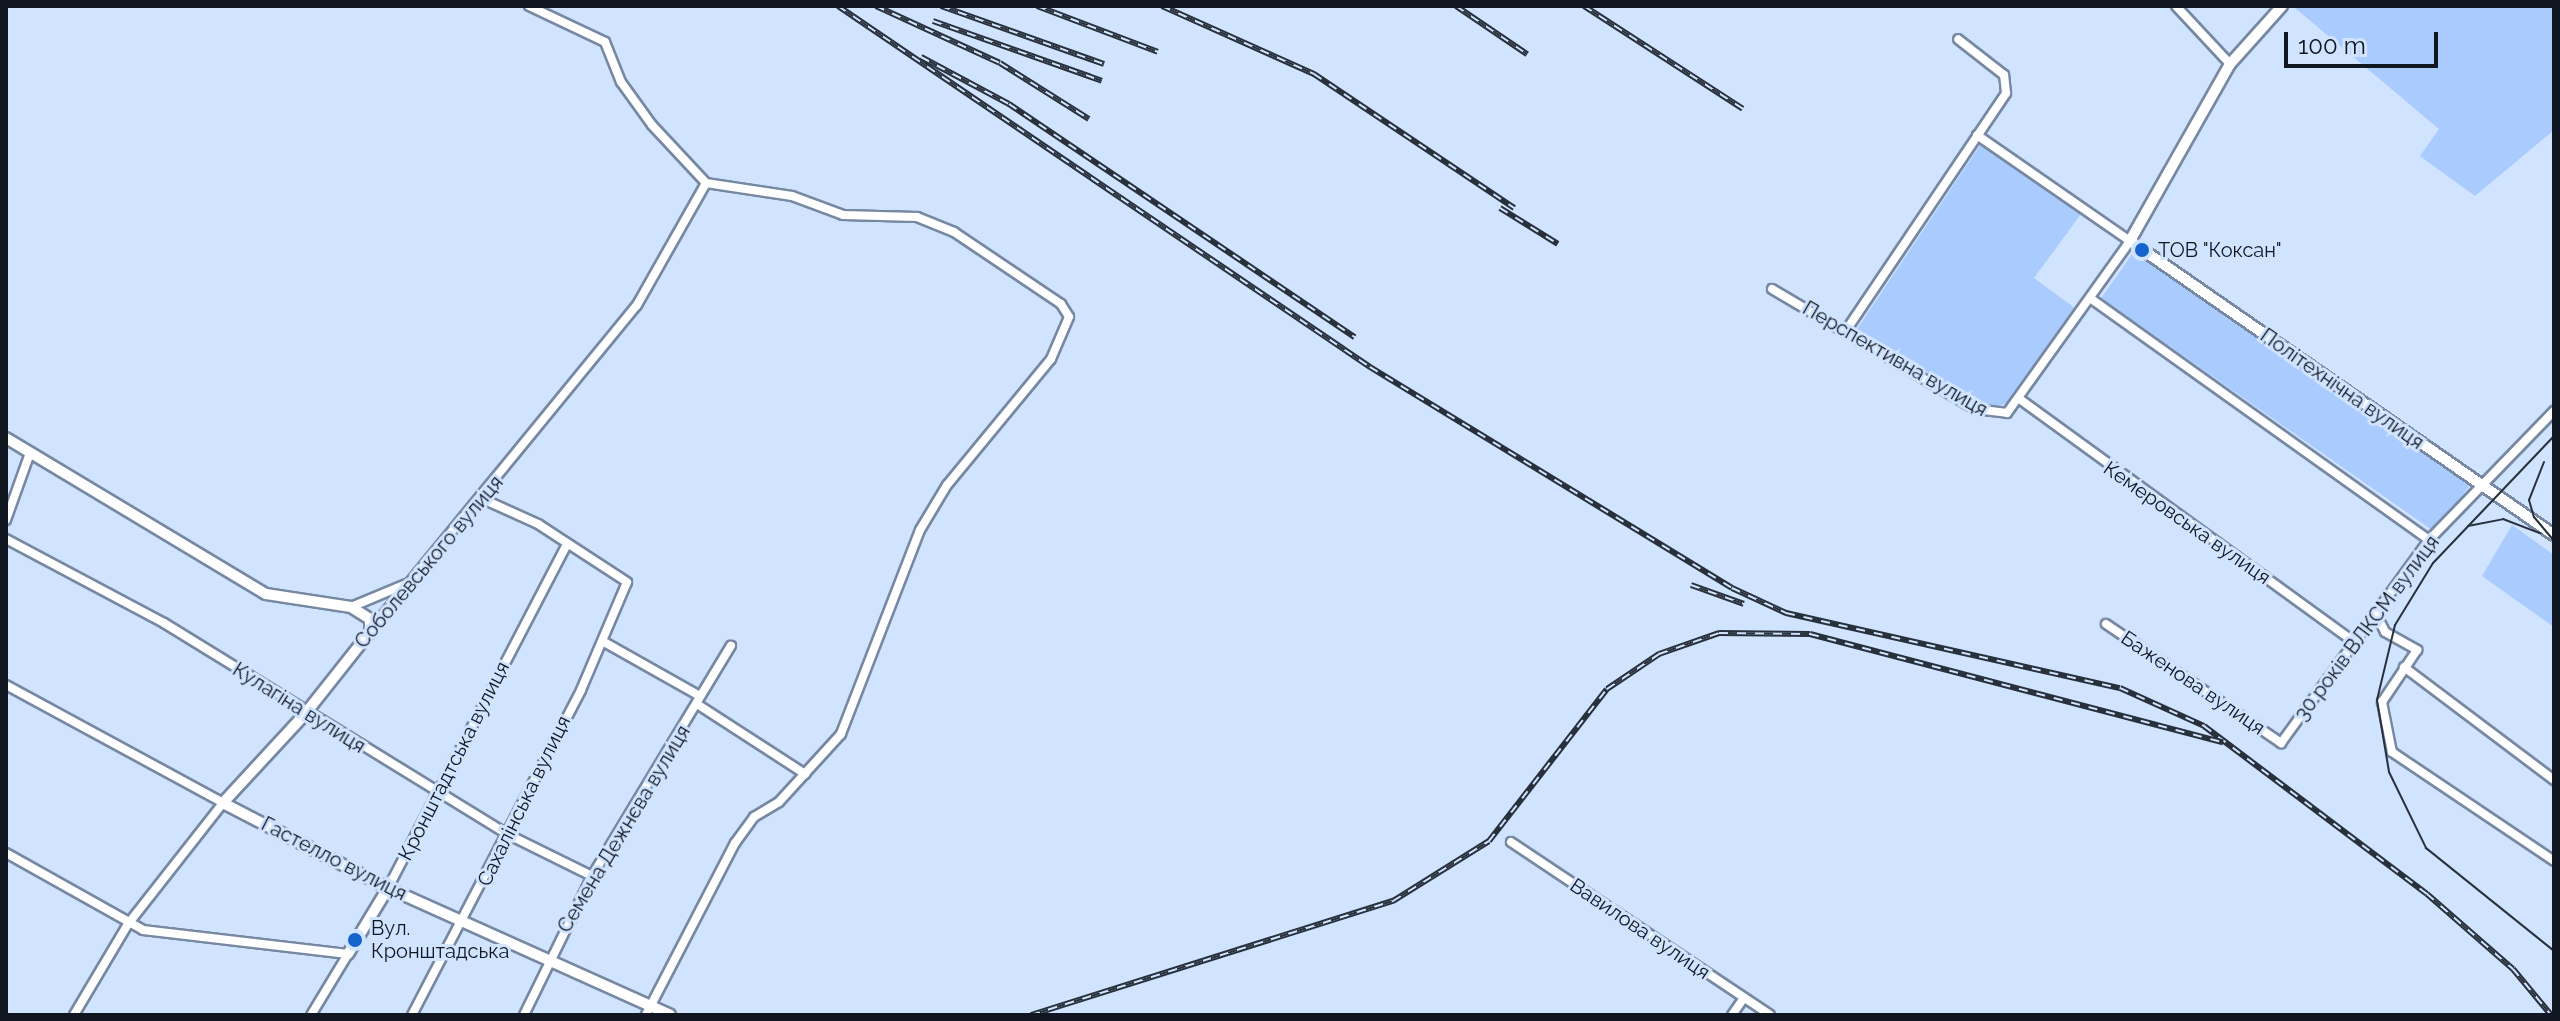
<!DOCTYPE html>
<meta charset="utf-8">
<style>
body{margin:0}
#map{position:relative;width:2560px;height:1021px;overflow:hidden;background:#d0e3ff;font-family:Raleway,sans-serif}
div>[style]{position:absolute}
.green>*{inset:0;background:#a9cbfd;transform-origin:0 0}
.roads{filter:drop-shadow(2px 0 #7788a2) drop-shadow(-2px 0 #7788a2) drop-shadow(0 2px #7788a2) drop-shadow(0 -2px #7788a2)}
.minor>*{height:8px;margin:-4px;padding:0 4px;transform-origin:4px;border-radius:4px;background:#fff}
.tertiary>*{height:10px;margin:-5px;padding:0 5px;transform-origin:5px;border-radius:5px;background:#fff}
.tram>*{height:2px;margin:-1px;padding:0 1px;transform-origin:1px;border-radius:1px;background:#28303c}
.rail>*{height:6px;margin-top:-3px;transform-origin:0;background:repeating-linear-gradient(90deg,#d0e3ff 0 9px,#28303c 0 18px);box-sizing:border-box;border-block:2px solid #28303c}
.dots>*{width:22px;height:22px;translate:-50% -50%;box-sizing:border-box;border:4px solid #d0e3ff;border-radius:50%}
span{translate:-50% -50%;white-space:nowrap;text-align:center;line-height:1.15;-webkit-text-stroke:6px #d0e3ff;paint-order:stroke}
.poi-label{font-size:20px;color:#111721}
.left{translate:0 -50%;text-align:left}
.street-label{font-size:20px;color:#111721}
.frame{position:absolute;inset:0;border:8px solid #111721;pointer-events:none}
.scale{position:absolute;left:2284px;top:32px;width:154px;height:36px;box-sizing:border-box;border:4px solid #111721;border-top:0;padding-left:10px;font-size:24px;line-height:28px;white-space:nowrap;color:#111721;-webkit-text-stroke:6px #d0e3ff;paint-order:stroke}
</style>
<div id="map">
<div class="green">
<i style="clip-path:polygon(2554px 6px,2554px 130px,2475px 196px,2420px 156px,2439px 129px,2295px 8px)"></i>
<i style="clip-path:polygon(1981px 144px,2081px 214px,2034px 278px,2076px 309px,2015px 398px,1999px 407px,1980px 404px,1857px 329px)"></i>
<i style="left:2135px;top:250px;width:409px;height:59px;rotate:35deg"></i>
<i style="clip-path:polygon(2512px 525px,2554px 555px,2554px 627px,2482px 576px)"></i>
</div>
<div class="roads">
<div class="minor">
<i style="left:529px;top:6px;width:84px;rotate:25.3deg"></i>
<i style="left:605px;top:42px;width:43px;rotate:68.2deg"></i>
<i style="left:621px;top:82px;width:53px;rotate:54.2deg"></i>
<i style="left:652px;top:125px;width:79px;rotate:47deg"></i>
<i style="left:706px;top:183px;width:87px;rotate:8.6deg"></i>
<i style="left:792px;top:196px;width:54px;rotate:20.4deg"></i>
<i style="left:843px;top:215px;width:74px;rotate:1.5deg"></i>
<i style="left:917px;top:217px;width:40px;rotate:22deg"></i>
<i style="left:954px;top:232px;width:129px;rotate:33.9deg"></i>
<i style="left:1061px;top:304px;width:15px;rotate:58deg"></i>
<i style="left:1069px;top:317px;width:46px;rotate:113.2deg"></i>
<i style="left:1051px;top:359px;width:163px;rotate:129.5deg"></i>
<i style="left:947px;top:485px;width:52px;rotate:121deg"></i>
<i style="left:920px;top:530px;width:219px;rotate:111.2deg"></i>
<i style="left:841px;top:734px;width:92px;rotate:132.4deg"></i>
<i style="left:779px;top:802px;width:29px;rotate:149deg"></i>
<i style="left:754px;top:817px;width:32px;rotate:126deg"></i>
<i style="left:735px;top:843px;width:194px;rotate:117.4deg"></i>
<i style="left:2176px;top:6px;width:79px;rotate:47deg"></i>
<i style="left:1772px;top:289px;width:236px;rotate:30.6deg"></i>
<i style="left:1975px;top:409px;width:32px;rotate:7deg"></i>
<i style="left:2007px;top:413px;width:211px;rotate:-54.4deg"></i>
<i style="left:2130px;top:241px;width:186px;rotate:-145.3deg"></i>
<i style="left:2090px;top:298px;width:417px;rotate:35.5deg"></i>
<i style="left:1845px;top:332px;width:288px;rotate:-56deg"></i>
<i style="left:2006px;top:93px;width:18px;rotate:-96deg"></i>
<i style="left:2004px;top:75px;width:58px;rotate:-142deg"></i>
<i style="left:2021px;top:400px;width:414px;rotate:36deg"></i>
<i style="left:6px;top:520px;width:71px;rotate:-70.3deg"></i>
<i style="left:6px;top:539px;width:179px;rotate:28deg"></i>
<i style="left:164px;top:623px;width:403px;rotate:31.6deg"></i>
<i style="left:507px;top:834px;width:95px;rotate:26.3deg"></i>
<i style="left:351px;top:607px;width:60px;rotate:-22.7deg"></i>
<i style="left:2376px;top:614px;width:20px;rotate:63deg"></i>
<i style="left:2385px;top:632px;width:37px;rotate:29deg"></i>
<i style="left:2417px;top:650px;width:63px;rotate:123.9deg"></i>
<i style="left:2382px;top:702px;width:51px;rotate:78.7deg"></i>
<i style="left:2392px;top:752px;width:195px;rotate:33.9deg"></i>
<i style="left:2106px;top:624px;width:212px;rotate:34.2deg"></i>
<i style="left:2281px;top:743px;width:251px;rotate:-53.9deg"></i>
<i style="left:2429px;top:540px;width:180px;rotate:-45.9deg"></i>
<i style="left:370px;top:631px;width:421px;rotate:-50.7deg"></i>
<i style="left:637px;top:305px;width:140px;rotate:-60.5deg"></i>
<i style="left:604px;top:642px;width:110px;rotate:29.4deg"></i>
<i style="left:2404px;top:667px;width:188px;rotate:37deg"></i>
<i style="left:6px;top:685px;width:247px;rotate:28.5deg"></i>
<i style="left:223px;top:803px;width:154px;rotate:128.1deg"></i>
<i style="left:128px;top:924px;width:106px;rotate:120.7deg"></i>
<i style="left:697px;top:704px;width:129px;rotate:32.9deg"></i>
<i style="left:1511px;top:842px;width:311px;rotate:33.7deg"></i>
<i style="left:6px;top:853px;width:157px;rotate:29.3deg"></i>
<i style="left:143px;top:930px;width:206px;rotate:6.7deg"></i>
<i style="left:348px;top:954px;width:71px;rotate:121.2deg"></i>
<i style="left:388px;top:888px;width:386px;rotate:-62.5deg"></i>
<i style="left:412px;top:1015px;width:366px;rotate:-62.5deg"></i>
<i style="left:581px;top:690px;width:117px;rotate:-66.9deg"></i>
<i style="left:627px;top:582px;width:106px;rotate:-146.9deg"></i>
<i style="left:538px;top:524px;width:60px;rotate:-155.6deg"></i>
<i style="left:524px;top:1015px;width:155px;rotate:-63.9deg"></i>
<i style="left:592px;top:876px;width:269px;rotate:-58.9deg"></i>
<i style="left:1732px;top:1015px;width:21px;rotate:-55deg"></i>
</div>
<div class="tertiary">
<i style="left:2282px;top:6px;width:78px;rotate:131.9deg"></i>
<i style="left:2230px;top:64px;width:203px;rotate:119.5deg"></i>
<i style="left:2130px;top:241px;width:516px;rotate:34.74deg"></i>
<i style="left:6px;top:438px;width:303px;rotate:31deg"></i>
<i style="left:266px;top:594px;width:86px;rotate:8.7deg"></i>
<i style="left:351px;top:607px;width:22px;rotate:32deg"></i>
<i style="left:370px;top:619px;width:13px;rotate:90deg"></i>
<i style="left:370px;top:632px;width:105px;rotate:128.4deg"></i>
<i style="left:305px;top:714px;width:121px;rotate:132.7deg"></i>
<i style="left:223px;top:803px;width:186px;rotate:27.3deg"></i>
<i style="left:388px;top:888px;width:309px;rotate:24.2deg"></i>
<i style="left:348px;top:954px;width:77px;rotate:-58.8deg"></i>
</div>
</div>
<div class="tram">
<i style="left:2554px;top:436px;width:175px;rotate:133.6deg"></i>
<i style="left:2433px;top:563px;width:73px;rotate:121.5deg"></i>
<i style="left:2395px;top:625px;width:77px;rotate:103.5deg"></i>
<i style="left:2377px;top:700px;width:73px;rotate:80.5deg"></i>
<i style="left:2389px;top:772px;width:85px;rotate:64deg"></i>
<i style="left:2426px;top:848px;width:164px;rotate:38.8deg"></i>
<i style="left:2544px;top:462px;width:41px;rotate:111.5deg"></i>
<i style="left:2529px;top:500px;width:18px;rotate:74deg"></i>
<i style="left:2534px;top:517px;width:31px;rotate:50deg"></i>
<i style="left:2468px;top:526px;width:36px;rotate:-11deg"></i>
<i style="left:2503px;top:519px;width:40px;rotate:21deg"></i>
</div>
<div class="rail">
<i style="left:838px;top:6px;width:643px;rotate:34.16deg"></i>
<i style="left:1370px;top:367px;width:424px;rotate:31.4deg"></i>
<i style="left:1732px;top:588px;width:60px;rotate:24.8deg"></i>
<i style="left:1786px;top:613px;width:342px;rotate:12.7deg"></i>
<i style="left:2120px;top:688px;width:92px;rotate:24.3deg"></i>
<i style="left:2204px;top:726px;width:279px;rotate:37deg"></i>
<i style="left:2427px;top:894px;width:114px;rotate:41.1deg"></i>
<i style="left:2513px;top:969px;width:60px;rotate:50.4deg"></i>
<i style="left:876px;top:6px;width:136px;rotate:24.7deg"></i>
<i style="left:1000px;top:63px;width:105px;rotate:32.2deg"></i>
<i style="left:941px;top:6px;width:173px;rotate:19.6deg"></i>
<i style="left:1037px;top:6px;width:129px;rotate:20.8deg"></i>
<i style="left:1162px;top:6px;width:167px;rotate:24.1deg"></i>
<i style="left:1314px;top:74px;width:241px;rotate:33.8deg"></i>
<i style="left:1456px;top:6px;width:86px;rotate:34.1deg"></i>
<i style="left:1584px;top:6px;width:189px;rotate:32.9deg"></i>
<i style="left:933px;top:21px;width:179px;rotate:19.5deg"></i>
<i style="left:921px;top:57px;width:100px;rotate:28.1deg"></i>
<i style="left:1009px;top:104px;width:417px;rotate:34deg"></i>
<i style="left:1500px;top:208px;width:68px;rotate:31.8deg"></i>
<i style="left:1691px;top:585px;width:56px;rotate:19.7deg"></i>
<i style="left:1031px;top:1015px;width:380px;rotate:-17.5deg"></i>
<i style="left:1393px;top:901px;width:113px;rotate:-32deg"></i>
<i style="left:1489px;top:841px;width:192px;rotate:-52.2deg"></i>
<i style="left:1607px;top:689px;width:63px;rotate:-33.9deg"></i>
<i style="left:1659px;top:654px;width:64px;rotate:-19.3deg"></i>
<i style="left:1719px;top:633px;width:91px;rotate:0.6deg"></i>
<i style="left:1810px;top:634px;width:427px;rotate:14.7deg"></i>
</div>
<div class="dots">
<i style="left:2142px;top:250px;background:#1563cd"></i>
<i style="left:355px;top:940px;background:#1563cd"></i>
</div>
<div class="poi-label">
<span class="left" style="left:2158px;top:250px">ТОВ "Коксан"</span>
<span class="left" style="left:371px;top:940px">Вул.<br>Кронштадська</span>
</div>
<div class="street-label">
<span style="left:1895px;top:359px;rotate:30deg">Перспективна вулиця</span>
<span style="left:2342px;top:389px;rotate:35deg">Політехнічна вулиця</span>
<span style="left:2187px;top:523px;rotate:35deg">Кемеровська вулиця</span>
<span style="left:429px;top:562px;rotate:-50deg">Соболевського вулиця</span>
<span style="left:2367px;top:628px;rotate:-53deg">30 років ВЛКСМ вулиця</span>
<span style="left:2193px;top:683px;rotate:34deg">Баженова вулиця</span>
<span style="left:299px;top:708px;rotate:32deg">Кулагіна вулиця</span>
<span style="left:454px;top:761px;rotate:-63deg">Кронштадтська вулиця</span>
<span style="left:524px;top:801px;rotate:-64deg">Сахалінська вулиця</span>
<span style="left:624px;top:829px;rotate:-59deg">Семена Дежнєва вулиця</span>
<span style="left:334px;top:859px;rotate:27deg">Гастелло вулиця</span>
<span style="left:1640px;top:929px;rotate:34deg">Вавилова вулиця</span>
</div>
<div class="frame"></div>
<div class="scale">100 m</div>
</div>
